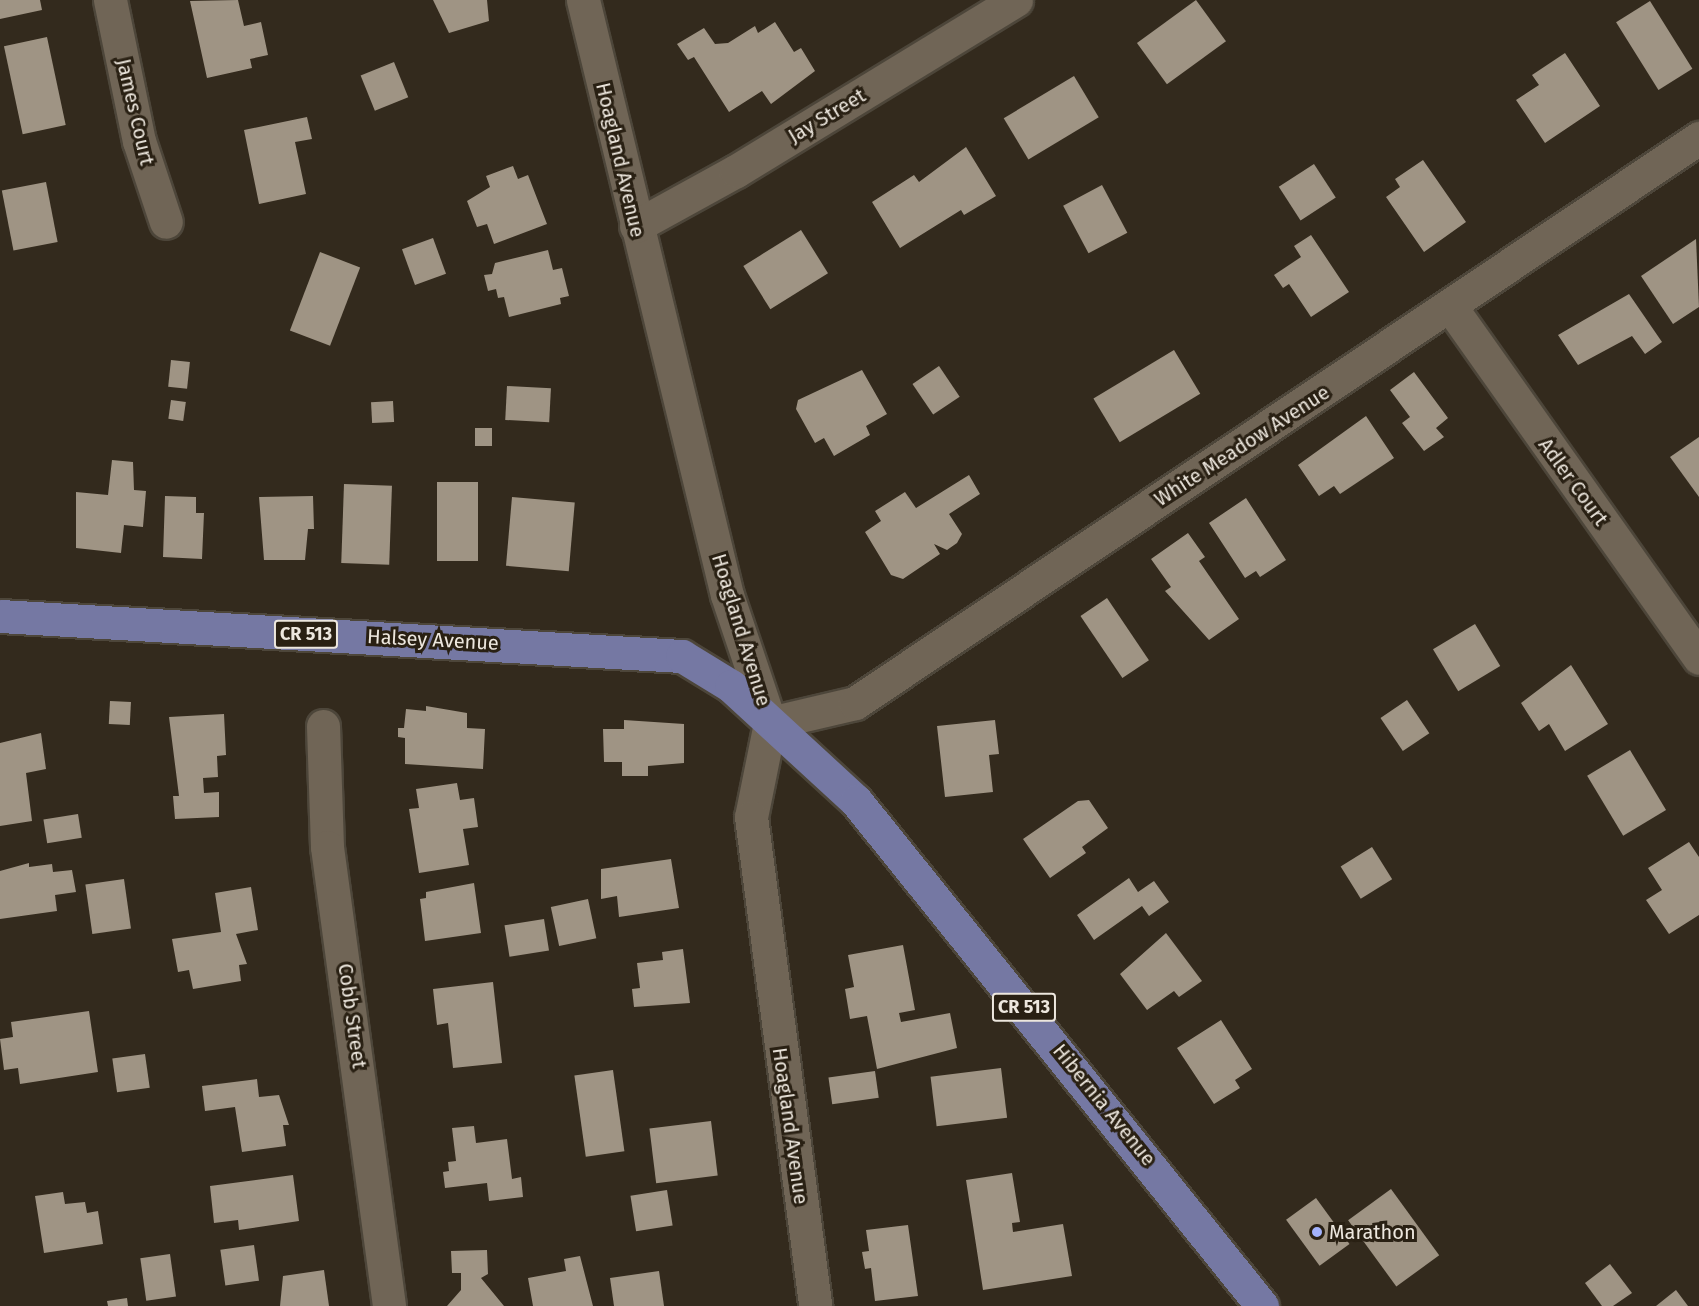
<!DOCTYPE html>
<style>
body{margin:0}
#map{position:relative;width:1699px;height:1306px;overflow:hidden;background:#332a1d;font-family:"Fira Sans",sans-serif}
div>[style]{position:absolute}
.building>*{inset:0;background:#9f9484;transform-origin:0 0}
.roads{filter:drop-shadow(2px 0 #4d463a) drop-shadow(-2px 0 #4d463a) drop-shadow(0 2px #4d463a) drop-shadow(0 -2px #4d463a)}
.minor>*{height:33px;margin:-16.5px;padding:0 16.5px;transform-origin:16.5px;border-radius:16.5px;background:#706556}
.tertiary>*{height:33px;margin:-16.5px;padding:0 16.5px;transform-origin:16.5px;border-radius:16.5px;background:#706556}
.primary>*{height:33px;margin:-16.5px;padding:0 16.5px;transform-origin:16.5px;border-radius:16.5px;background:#7578a3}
.dots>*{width:16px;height:16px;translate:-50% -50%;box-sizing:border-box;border:3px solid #292013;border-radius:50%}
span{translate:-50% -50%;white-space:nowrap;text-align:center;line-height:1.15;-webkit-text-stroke:6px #292013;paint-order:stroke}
.shield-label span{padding:2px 4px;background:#292013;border:2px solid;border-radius:4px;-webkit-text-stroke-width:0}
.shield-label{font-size:18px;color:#ede7de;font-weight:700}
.street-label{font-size:20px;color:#ede7de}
.poi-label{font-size:20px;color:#ede7de}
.left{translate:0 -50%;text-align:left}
</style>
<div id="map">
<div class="building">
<i style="clip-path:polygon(0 0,40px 0,42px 10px,0 19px)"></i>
<i style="clip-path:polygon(238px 0,244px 26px,261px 22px,268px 55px,250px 59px,252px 68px,207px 78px,190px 1px)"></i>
<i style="clip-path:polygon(433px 0,487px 0,489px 21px,449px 33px)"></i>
<i style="left:1196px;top:0;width:51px;height:73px;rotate:54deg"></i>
<i style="left:1650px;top:1px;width:80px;height:40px;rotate:58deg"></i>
<i style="clip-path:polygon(775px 22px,794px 52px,801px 48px,815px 71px,771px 104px,762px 91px,729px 112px,694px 57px,688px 60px,677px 44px,704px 28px,715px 44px,728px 43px,755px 26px,758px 33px)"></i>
<i style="left:47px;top:37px;width:90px;height:44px;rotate:78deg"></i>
<i style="clip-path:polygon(1565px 53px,1600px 106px,1545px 143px,1516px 100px,1539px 85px,1532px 75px)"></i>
<i style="left:394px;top:62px;width:38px;height:36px;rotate:68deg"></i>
<i style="left:1074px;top:76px;width:48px;height:82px;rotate:59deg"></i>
<i style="clip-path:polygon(307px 117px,312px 139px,295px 142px,306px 194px,259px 204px,244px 130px)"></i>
<i style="clip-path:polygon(966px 147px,996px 196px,964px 215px,961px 210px,900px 248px,872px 202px,914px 175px,919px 182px)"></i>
<i style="clip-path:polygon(1423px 160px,1466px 222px,1424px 252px,1386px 197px,1400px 187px,1395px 179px)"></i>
<i style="left:1314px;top:164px;width:40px;height:42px;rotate:57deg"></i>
<i style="clip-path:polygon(513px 166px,518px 179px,528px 175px,547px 224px,494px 244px,487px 224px,477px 227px,467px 201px,490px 187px,486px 176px)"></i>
<i style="left:46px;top:182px;width:61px;height:45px;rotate:79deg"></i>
<i style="left:1102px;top:185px;width:54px;height:44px;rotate:62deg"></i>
<i style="left:801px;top:230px;width:51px;height:68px;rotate:58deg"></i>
<i style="clip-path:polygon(1311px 235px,1349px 292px,1311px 317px,1289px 284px,1283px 288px,1274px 275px,1301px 257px,1294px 246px)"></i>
<i style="left:433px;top:238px;width:38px;height:33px;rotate:70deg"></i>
<i style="clip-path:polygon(1696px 239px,1699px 307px,1673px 324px,1641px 276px)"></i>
<i style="clip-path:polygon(548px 250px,553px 270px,562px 268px,569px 296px,560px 298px,561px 304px,509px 317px,504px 297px,498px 298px,496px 289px,488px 291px,484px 275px,492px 274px,495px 263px)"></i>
<i style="left:320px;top:252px;width:43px;height:84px;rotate:21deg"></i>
<i style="clip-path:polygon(1629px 294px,1662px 342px,1645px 354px,1632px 336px,1578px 365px,1558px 335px)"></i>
<i style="left:1174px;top:350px;width:51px;height:94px;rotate:59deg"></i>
<i style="left:171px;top:360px;width:19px;height:27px;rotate:6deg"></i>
<i style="left:939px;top:366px;width:37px;height:32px;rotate:56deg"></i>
<i style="clip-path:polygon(862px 370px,887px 414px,866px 426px,870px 435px,834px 456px,824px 438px,815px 443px,796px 409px,798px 400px)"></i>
<i style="clip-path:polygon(1414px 372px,1448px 418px,1436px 428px,1444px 437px,1424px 451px,1402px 423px,1410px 417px,1390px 390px)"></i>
<i style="left:507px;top:386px;width:44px;height:34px;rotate:3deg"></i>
<i style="left:171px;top:400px;width:15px;height:19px;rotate:8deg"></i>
<i style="left:393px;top:401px;width:21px;height:22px;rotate:87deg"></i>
<i style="clip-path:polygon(1366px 416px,1394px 458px,1340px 494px,1334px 486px,1319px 496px,1298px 465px)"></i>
<i style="left:475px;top:428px;width:17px;height:18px"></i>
<i style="clip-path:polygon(1699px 437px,1699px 497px,1670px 457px)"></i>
<i style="clip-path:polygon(112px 460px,133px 462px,134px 490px,146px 491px,143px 527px,124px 525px,121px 553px,76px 548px,76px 492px,108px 495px)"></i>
<i style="clip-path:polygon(969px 475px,980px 494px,949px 514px,962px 534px,957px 543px,947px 550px,934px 544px,940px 554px,903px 579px,891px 575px,865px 532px,881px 521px,875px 511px,905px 492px,916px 508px)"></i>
<i style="left:437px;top:482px;width:41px;height:79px"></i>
<i style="left:344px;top:484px;width:48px;height:79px;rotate:2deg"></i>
<i style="clip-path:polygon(165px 496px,196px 497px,196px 513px,204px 513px,202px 559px,163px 557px)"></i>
<i style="clip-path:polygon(313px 496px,314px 529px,308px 529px,305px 560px,264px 560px,259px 497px)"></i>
<i style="left:512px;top:497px;width:63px;height:69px;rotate:5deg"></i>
<i style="clip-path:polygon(1246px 498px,1286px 560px,1260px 577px,1256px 571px,1245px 578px,1209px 523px)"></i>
<i style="clip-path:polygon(1188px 533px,1205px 557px,1199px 561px,1239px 619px,1209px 640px,1165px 591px,1171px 587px,1151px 559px)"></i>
<i style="left:1107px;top:598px;width:75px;height:32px;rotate:56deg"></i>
<i style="left:1475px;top:624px;width:49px;height:49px;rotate:59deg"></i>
<i style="clip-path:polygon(1571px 665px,1608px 724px,1565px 751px,1549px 724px,1539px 731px,1521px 703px)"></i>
<i style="left:1407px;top:700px;width:40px;height:32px;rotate:56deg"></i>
<i style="left:110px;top:701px;width:21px;height:23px;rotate:3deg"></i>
<i style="clip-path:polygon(426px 706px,467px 713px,467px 728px,485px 729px,483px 769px,405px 764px,405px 738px,398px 737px,398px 728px,404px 728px,406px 709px,426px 711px)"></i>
<i style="clip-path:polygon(224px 714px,226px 755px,217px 756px,218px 777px,203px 778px,204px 793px,219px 792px,219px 817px,175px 819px,173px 796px,179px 796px,169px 717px)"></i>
<i style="clip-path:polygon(624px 720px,684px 724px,684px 763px,648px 766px,648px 776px,622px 776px,622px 762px,604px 762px,603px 729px,624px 729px)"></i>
<i style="clip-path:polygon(995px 720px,999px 754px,989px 755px,993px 792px,945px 797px,937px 726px)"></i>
<i style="clip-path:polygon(41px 733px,46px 769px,26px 773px,32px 821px,0 826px,0 743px)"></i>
<i style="left:1630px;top:750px;width:70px;height:50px;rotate:59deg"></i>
<i style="clip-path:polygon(457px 783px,460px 800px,474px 798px,478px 827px,463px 829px,469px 865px,419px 873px,409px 809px,419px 808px,416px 789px)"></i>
<i style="clip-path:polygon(1089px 800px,1108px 828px,1082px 847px,1086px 853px,1050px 878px,1023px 839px,1078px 801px)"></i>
<i style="left:78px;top:814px;width:24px;height:35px;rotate:81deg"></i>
<i style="clip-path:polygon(1689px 842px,1699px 857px,1699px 915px,1669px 934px,1646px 900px,1662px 890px,1648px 868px)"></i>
<i style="left:1372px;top:847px;width:38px;height:37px;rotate:58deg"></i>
<i style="clip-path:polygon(671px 859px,679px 908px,619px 917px,617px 896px,601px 899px,601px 869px)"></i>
<i style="clip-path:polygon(29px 863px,29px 867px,52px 864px,53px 872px,72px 870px,76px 892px,55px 895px,57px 911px,0 919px,0 871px)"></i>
<i style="clip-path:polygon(1129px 878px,1138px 892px,1154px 881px,1169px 902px,1149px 916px,1142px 906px,1094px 940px,1077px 915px)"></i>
<i style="left:124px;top:879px;width:50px;height:39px;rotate:82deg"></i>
<i style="clip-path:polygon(474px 883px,481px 933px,425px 941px,420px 899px,426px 898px,426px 892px)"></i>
<i style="clip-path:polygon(251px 887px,258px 930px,236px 934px,247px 964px,239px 965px,241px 981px,193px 989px,189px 970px,178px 972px,172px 939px,221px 932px,215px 893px)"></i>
<i style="left:588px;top:899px;width:40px;height:38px;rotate:78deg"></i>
<i style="left:544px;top:919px;width:32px;height:40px;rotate:81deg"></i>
<i style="clip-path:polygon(1166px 933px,1202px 981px,1179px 997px,1174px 991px,1147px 1010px,1120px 974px)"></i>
<i style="clip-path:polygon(903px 945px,915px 1010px,899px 1013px,901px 1022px,950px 1013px,957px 1048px,877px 1069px,867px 1016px,850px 1019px,845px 989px,854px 987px,848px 955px)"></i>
<i style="clip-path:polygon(683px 949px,690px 1003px,634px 1007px,632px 989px,640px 988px,637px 963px,663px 960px,662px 952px)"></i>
<i style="clip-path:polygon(493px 982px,502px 1063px,453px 1068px,448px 1023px,437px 1025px,433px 989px)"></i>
<i style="clip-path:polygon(89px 1011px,98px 1072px,20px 1084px,18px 1068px,4px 1070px,0 1039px,13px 1037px,11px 1022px)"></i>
<i style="clip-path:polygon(1221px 1020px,1252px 1069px,1235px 1080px,1240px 1088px,1214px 1104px,1177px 1048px)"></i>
<i style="left:145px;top:1054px;width:34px;height:33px;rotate:82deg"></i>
<i style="left:1001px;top:1068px;width:50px;height:71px;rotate:83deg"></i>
<i style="left:613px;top:1070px;width:82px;height:39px;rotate:82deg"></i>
<i style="left:875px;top:1071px;width:27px;height:47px;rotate:82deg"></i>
<i style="clip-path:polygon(257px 1079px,259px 1097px,279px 1095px,289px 1125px,283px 1125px,286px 1146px,242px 1152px,235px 1107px,205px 1111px,202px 1086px)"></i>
<i style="left:711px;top:1121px;width:55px;height:62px;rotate:83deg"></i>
<i style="clip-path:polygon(474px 1126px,476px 1143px,507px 1139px,512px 1179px,521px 1177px,523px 1197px,489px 1201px,487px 1183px,445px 1188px,443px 1172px,449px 1171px,448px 1162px,456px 1161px,452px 1128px)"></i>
<i style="clip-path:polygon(1012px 1173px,1020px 1222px,1012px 1223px,1013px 1232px,1063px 1224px,1072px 1276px,983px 1290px,966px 1180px)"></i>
<i style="clip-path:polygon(293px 1175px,299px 1221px,239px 1230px,238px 1220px,214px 1223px,210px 1186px)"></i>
<i style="left:1391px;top:1189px;width:82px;height:53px;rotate:54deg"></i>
<i style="left:667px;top:1190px;width:36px;height:37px;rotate:81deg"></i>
<i style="clip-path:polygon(63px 1192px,65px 1204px,85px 1202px,87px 1213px,98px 1211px,103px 1244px,44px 1253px,35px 1196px)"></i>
<i style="left:1316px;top:1198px;width:57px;height:37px;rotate:54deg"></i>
<i style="clip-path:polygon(908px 1225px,918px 1296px,875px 1301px,871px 1268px,865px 1269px,862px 1252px,869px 1251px,866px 1230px)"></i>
<i style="left:254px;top:1245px;width:36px;height:34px;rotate:82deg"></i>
<i style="clip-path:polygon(487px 1250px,488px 1274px,481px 1278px,504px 1306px,447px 1306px,461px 1290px,461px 1273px,452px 1273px,451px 1251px)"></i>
<i style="left:170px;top:1254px;width:43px;height:30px;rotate:82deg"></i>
<i style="clip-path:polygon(580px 1256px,593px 1306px,533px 1306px,528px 1278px,566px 1271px,564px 1259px)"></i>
<i style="clip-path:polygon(1610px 1264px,1632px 1293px,1613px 1306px,1602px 1306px,1585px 1283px)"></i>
<i style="clip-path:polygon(324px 1270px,329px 1306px,280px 1306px,283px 1276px)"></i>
<i style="clip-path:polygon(659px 1271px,664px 1306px,614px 1306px,610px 1278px)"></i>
<i style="clip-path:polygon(1676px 1290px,1688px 1306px,1656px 1306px)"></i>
<i style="clip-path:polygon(127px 1298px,128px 1306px,108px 1306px,107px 1301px)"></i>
</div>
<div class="roads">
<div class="minor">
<i style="left:110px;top:0;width:144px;rotate:78.4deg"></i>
<i style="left:139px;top:141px;width:85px;rotate:71.6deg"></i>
<i style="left:583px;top:0;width:612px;rotate:76.4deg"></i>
<i style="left:727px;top:595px;width:135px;rotate:71.4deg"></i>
<i style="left:770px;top:723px;width:96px;rotate:101.4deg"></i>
<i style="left:751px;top:817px;width:493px;rotate:82.5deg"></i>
<i style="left:636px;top:226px;width:114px;rotate:-28.8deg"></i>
<i style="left:736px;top:171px;width:328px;rotate:-31.4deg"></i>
<i style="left:1450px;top:306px;width:431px;rotate:54.7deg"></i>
<i style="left:323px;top:726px;width:121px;rotate:88.1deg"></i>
<i style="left:327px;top:847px;width:463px;rotate:82.3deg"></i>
</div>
<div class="tertiary">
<i style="left:770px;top:723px;width:87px;rotate:-13.2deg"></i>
<i style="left:855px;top:703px;width:1016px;rotate:-33.8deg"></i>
</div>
<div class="primary">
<i style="left:0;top:616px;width:683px;rotate:3.36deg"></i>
<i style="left:682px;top:656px;width:57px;rotate:31.5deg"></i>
<i style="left:731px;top:686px;width:170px;rotate:42.6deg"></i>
<i style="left:856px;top:801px;width:648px;rotate:51.2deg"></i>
</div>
</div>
<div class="dots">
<i style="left:1317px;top:1232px;background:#a3b2fc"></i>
</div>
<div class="shield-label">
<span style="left:306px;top:634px">CR 513</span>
<span style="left:1024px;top:1007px">CR 513</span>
</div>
<div class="street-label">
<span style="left:135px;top:112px;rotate:77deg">James Court</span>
<span style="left:827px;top:116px;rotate:-31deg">Jay Street</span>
<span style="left:620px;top:160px;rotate:77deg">Hoagland Avenue</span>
<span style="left:1242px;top:446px;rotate:-33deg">White Meadow Avenue</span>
<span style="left:1573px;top:482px;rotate:54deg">Adler Court</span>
<span style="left:741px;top:630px;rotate:73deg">Hoagland Avenue</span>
<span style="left:433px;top:640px;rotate:3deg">Halsey Avenue</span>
<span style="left:352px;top:1016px;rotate:82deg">Cobb Street</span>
<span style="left:1104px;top:1105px;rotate:51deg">Hibernia Avenue</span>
<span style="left:790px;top:1126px;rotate:82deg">Hoagland Avenue</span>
</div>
<div class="poi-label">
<span class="left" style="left:1329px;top:1232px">Marathon</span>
</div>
</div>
